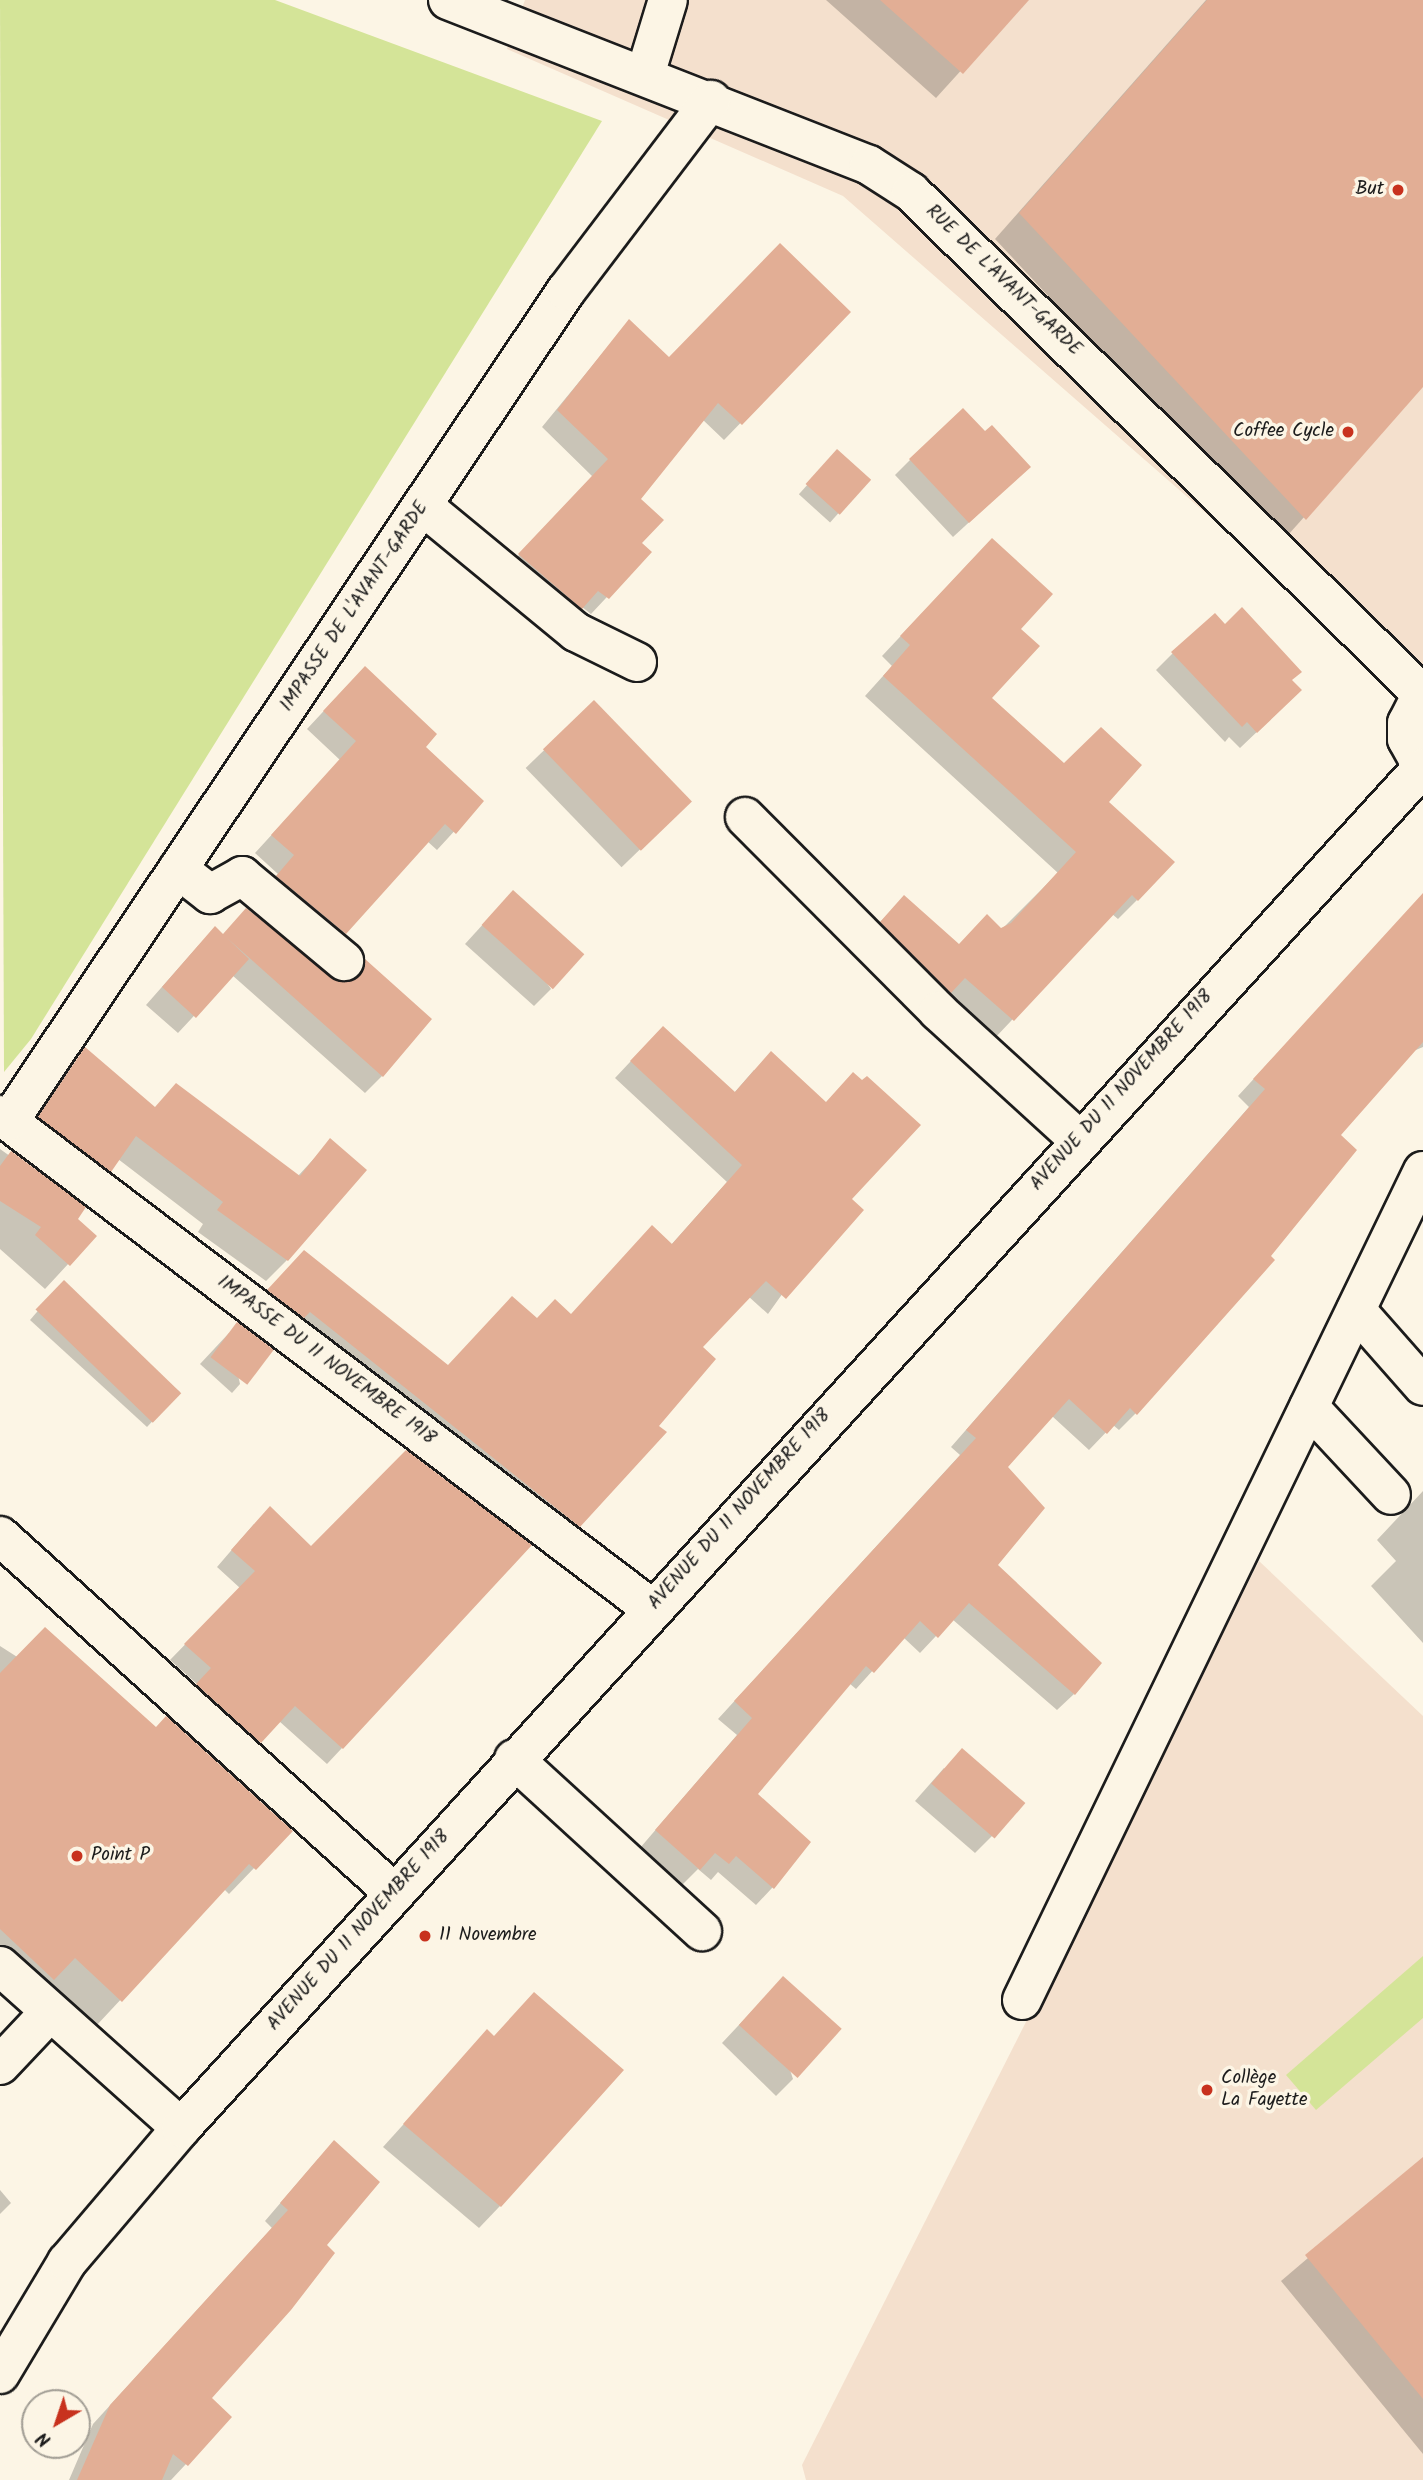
<!DOCTYPE html>
<meta charset="utf-8">
<style>
body{margin:0}
#map{position:relative;width:1423px;height:2480px;overflow:hidden;background:#fcf5e5;font-family:Kalam,sans-serif}
div>[style]{position:absolute}
.built>*{inset:0;background:#f4e0cd}
.green>*{inset:0;background:#d4e498}
.shadow>*{inset:0;background:#0003;transform-origin:0 0}
.building>*{inset:0;background:#e2ae95;transform-origin:0 0}
.roads{filter:drop-shadow(2px 0 #1c1c1c) drop-shadow(-2px 0 #1c1c1c) drop-shadow(0 2px #1c1c1c) drop-shadow(0 -2px #1c1c1c)}
.minor>*{height:38px;margin:-19px;padding:0 19px;transform-origin:19px;border-radius:19px;background:#fcf5e5}
.major>*{height:38px;margin:-19px;padding:0 19px;transform-origin:19px;border-radius:19px;background:#fcf5e5}
.dots>*{width:19px;height:19px;translate:-50% -50%;box-sizing:border-box;border:4px solid #fcf5e5;border-radius:50%}
span{translate:-50% -50%;white-space:nowrap;text-align:center;line-height:1.15;-webkit-text-stroke:7px #fcf5e5;paint-order:stroke}
.poi-label{font-size:19px;color:#1c1c1c}
.right{translate:-100% -50%;text-align:right}
.left{translate:0 -50%;text-align:left}
.street-label{font-size:19px;color:#1c1c1c}
.north{position:absolute;left:21px;top:2389px;width:70px;height:70px;box-sizing:border-box;background:#fcf5e5;border:2px solid #a29e95;border-radius:50%;rotate:219deg;font-size:19px;font-weight:700;line-height:28px;text-align:center;color:#1c1c1c}
.north::after{content:'';display:block;margin:auto;width:24px;height:32px;background:#c8321e;clip-path:polygon(50% 0,100% 100%,50% 72%,0 100%)}
</style>
<div id="map">
<div class="built">
<i style="clip-path:polygon(525px 0,1423px 0,1423px 703px,843px 196px,507px 49px)"></i>
<i style="clip-path:polygon(1259px 1561px,1423px 1716px,1423px 2480px,806px 2480px,802px 2465px)"></i>
</div>
<div class="green">
<i style="clip-path:polygon(0 0,275px 0,602px 121px,31px 1039px,4px 1072px)"></i>
<i style="clip-path:polygon(1423px 1956px,1423px 2018px,1316px 2110px,1286px 2075px)"></i>
</div>
<div class="shadow">
<i style="clip-path:polygon(826px 0,1025px 0,936px 98px)"></i>
<i style="clip-path:polygon(1206px 0,1423px 0,1423px 384px,1280px 544px,995px 239px)"></i>
<i style="clip-path:polygon(848px 312px,724px 440px,702px 419px,639px 499px,640px 543px,649px 552px,591px 614px,582px 607px,565px 624px,504px 571px,593px 477px,542px 427px,629px 321px,669px 359px)"></i>
<i style="clip-path:polygon(985px 434px,1013px 482px,953px 537px,895px 475px,910px 460px)"></i>
<i style="left:837px;top:452px;width:42px;height:57px;rotate:42deg"></i>
<i style="clip-path:polygon(972px 560px,1018px 630px,990px 698px,1106px 802px,1137px 900px,1118px 919px,1112px 914px,994px 1039px,862px 942px,885px 917px,959px 946px,1001px 930px,1058px 873px,865px 696px,892px 666px,882px 656px)"></i>
<i style="clip-path:polygon(1173px 653px,1291px 681px,1283px 707px,1240px 748px,1229px 737px,1225px 742px,1156px 670px)"></i>
<i style="clip-path:polygon(347px 686px,481px 802px,437px 850px,427px 841px,327px 950px,260px 894px,278px 874px,255px 853px,340px 760px,307px 729px)"></i>
<i style="left:594px;top:702px;width:138px;height:95px;rotate:46deg"></i>
<i style="clip-path:polygon(1423px 895px,1423px 1047px,1411px 1052px,1338px 1135px,1136px 1413px,1119px 1430px,1113px 1425px,1089px 1450px,1052px 1416px,1006px 1467px,996px 1565px,1074px 1694px,1057px 1710px,952px 1619px,920px 1653px,903px 1637px,856px 1689px,849px 1683px,755px 1795px,809px 1842px,772px 1888px,756px 1905px,718px 1872px,711px 1880px,698px 1869px,682px 1885px,640px 1848px,737px 1735px,718px 1719px,960px 1455px,951px 1447px,1249px 1107px,1238px 1096px)"></i>
<i style="clip-path:polygon(496px 910px,551px 989px,534px 1006px,465px 944px)"></i>
<i style="clip-path:polygon(222px 936px,339px 984px,365px 962px,382px 1076px,365px 1093px,232px 975px,178px 1033px,146px 1005px,198px 946px)"></i>
<i style="clip-path:polygon(646px 1045px,734px 1093px,754px 1070px,850px 1199px,768px 1314px,748px 1296px,701px 1347px,657px 1426px,562px 1542px,262px 1297px,291px 1267px,448px 1366px,536px 1320px,571px 1315px,671px 1245px,727px 1182px,615px 1078px)"></i>
<i style="clip-path:polygon(85px 1049px,154px 1108px,298px 1176px,331px 1140px,287px 1260px,266px 1281px,198px 1232px,203px 1224px,118px 1159px,89px 1191px,19px 1138px)"></i>
<i style="clip-path:polygon(0 1149px,83px 1208px,75px 1219px,94px 1236px,45px 1289px,0 1249px)"></i>
<i style="clip-path:polygon(56px 1290px,180px 1392px,147px 1427px,30px 1320px)"></i>
<i style="clip-path:polygon(229px 1333px,240px 1384px,232px 1393px,200px 1364px)"></i>
<i style="clip-path:polygon(1423px 1491px,1423px 1643px,1371px 1586px,1396px 1561px,1377px 1540px)"></i>
<i style="clip-path:polygon(254px 1524px,342px 1748px,327px 1764px,279px 1721px,244px 1757px,182px 1701px,197px 1684px,170px 1660px,240px 1588px,217px 1567px)"></i>
<i style="clip-path:polygon(0 1646px,290px 1831px,229px 1894px,224px 1889px,96px 2026px,49px 1982px,27px 2004px,0 1978px)"></i>
<i style="clip-path:polygon(944px 1768px,993px 1835px,975px 1853px,915px 1801px)"></i>
<i style="clip-path:polygon(766px 1996px,793px 2079px,776px 2096px,722px 2043px)"></i>
<i style="clip-path:polygon(487px 2032px,493px 2038px,500px 2206px,479px 2228px,383px 2147px)"></i>
<i style="clip-path:polygon(318px 2159px,324px 2245px,210px 2398px,186px 2464px,171px 2480px,69px 2480px,93px 2424px,272px 2228px,265px 2221px)"></i>
<i style="clip-path:polygon(1423px 2160px,1423px 2454px,1281px 2281px)"></i>
<i style="clip-path:polygon(0 2190px,11px 2203px,0 2214px)"></i>
</div>
<div class="building">
<i style="clip-path:polygon(880px 0,1029px 0,963px 74px)"></i>
<i style="clip-path:polygon(1207px 0,1423px 0,1423px 387px,1306px 520px,1019px 213px)"></i>
<i style="clip-path:polygon(780px 243px,851px 312px,742px 425px,718px 403px,641px 499px,664px 520px,642px 543px,652px 552px,609px 599px,598px 591px,582px 609px,518px 554px,608px 459px,557px 410px,629px 319px,669px 357px)"></i>
<i style="clip-path:polygon(963px 408px,985px 431px,992px 425px,1031px 467px,969px 523px,909px 459px)"></i>
<i style="left:837px;top:449px;width:46px;height:47px;rotate:42deg"></i>
<i style="clip-path:polygon(992px 538px,1053px 594px,1021px 629px,1040px 646px,992px 698px,1064px 763px,1101px 727px,1142px 765px,1109px 802px,1175px 862px,1138px 901px,1132px 895px,1014px 1021px,965px 978px,951px 993px,880px 922px,904px 895px,959px 944px,987px 914px,1001px 928px,1011px 923px,1076px 852px,883px 676px,910px 645px,900px 636px)"></i>
<i style="clip-path:polygon(1242px 607px,1302px 672px,1292px 680px,1302px 690px,1257px 733px,1247px 722px,1242px 727px,1171px 652px,1215px 613px,1225px 624px)"></i>
<i style="clip-path:polygon(365px 666px,437px 734px,426px 747px,484px 801px,456px 834px,445px 824px,346px 934px,276px 876px,294px 855px,271px 835px,356px 741px,323px 711px)"></i>
<i style="left:594px;top:700px;width:141px;height:71px;rotate:46deg"></i>
<i style="left:513px;top:890px;width:96px;height:47px;rotate:42deg"></i>
<i style="clip-path:polygon(1423px 893px,1423px 1042px,1341px 1135px,1357px 1150px,1271px 1256px,1275px 1260px,1137px 1415px,1130px 1408px,1107px 1434px,1069px 1399px,1008px 1467px,1045px 1508px,998px 1565px,1102px 1663px,1075px 1695px,969px 1603px,938px 1638px,920px 1621px,874px 1673px,866px 1666px,758px 1794px,811px 1842px,774px 1889px,736px 1856px,729px 1864px,715px 1853px,700px 1870px,655px 1830px,752px 1718px,734px 1701px,976px 1438px,966px 1430px,1265px 1089px,1253px 1079px)"></i>
<i style="clip-path:polygon(246px 908px,340px 982px,360px 975px,365px 959px,432px 1019px,383px 1077px,227px 938px,249px 959px,196px 1018px,162px 987px,215px 926px,223px 934px)"></i>
<i style="clip-path:polygon(663px 1026px,735px 1092px,771px 1051px,826px 1102px,853px 1072px,862px 1080px,867px 1076px,921px 1125px,852px 1199px,864px 1210px,786px 1299px,766px 1281px,703px 1347px,716px 1359px,659px 1426px,667px 1432px,580px 1527px,310px 1312px,304px 1318px,267px 1290px,304px 1250px,448px 1365px,512px 1296px,537px 1318px,555px 1299px,571px 1314px,652px 1225px,672px 1244px,742px 1165px,630px 1061px)"></i>
<i style="clip-path:polygon(85px 1047px,155px 1107px,176px 1083px,300px 1176px,330px 1138px,367px 1170px,288px 1261px,217px 1210px,223px 1202px,136px 1136px,111px 1172px,38px 1117px)"></i>
<i style="clip-path:polygon(11px 1151px,86px 1207px,78px 1219px,97px 1236px,70px 1266px,35px 1235px,41px 1227px,0 1201px,0 1166px)"></i>
<i style="left:64px;top:1280px;width:163px;height:41px;rotate:44deg"></i>
<i style="left:237px;top:1322px;width:46px;height:44px;rotate:37deg"></i>
<i style="clip-path:polygon(406px 1450px,532px 1545px,343px 1749px,295px 1706px,261px 1743px,196px 1684px,211px 1668px,184px 1644px,255px 1571px,231px 1550px,270px 1506px,311px 1546px)"></i>
<i style="clip-path:polygon(45px 1627px,156px 1727px,166px 1716px,293px 1831px,256px 1870px,249px 1864px,122px 2002px,75px 1958px,54px 1980px,0 1929px,0 1673px)"></i>
<i style="left:962px;top:1748px;width:84px;height:47px;rotate:41deg"></i>
<i style="left:783px;top:1976px;width:79px;height:66px;rotate:42deg"></i>
<i style="clip-path:polygon(534px 1992px,624px 2070px,501px 2207px,403px 2124px,487px 2029px,494px 2036px)"></i>
<i style="clip-path:polygon(334px 2140px,380px 2182px,327px 2245px,335px 2253px,291px 2310px,212px 2398px,232px 2417px,188px 2466px,173px 2454px,162px 2480px,77px 2480px,110px 2405px,288px 2210px,280px 2203px)"></i>
<i style="clip-path:polygon(1423px 2157px,1423px 2399px,1305px 2255px)"></i>
</div>
<div class="roads">
<div class="minor">
<i style="left:448px;top:0;width:452px;rotate:21.4deg"></i>
<i style="left:869px;top:165px;width:50px;rotate:32.7deg"></i>
<i style="left:911px;top:192px;width:715px;rotate:44.49deg"></i>
<i style="left:645px;top:75px;width:78px;rotate:-73deg"></i>
<i style="left:423px;top:506px;width:198px;rotate:39.5deg"></i>
<i style="left:576px;top:632px;width:68px;rotate:26.2deg"></i>
<i style="left:745px;top:817px;width:274px;rotate:45.1deg"></i>
<i style="left:938px;top:1011px;width:190px;rotate:42.4deg"></i>
<i style="left:178px;top:869px;width:41px;rotate:38deg"></i>
<i style="left:210px;top:894px;width:37px;rotate:-29deg"></i>
<i style="left:242px;top:876px;width:133px;rotate:39.8deg"></i>
<i style="left:0;top:1115px;width:817px;rotate:37.14deg"></i>
<i style="left:9px;top:1121px;width:1000px;rotate:-56.14deg"></i>
<i style="left:566px;top:291px;width:240px;rotate:-52.8deg"></i>
<i style="left:1356px;top:1310px;width:101px;rotate:48.6deg"></i>
<i style="left:1309px;top:1407px;width:120px;rotate:47deg"></i>
<i style="left:0;top:1536px;width:530px;rotate:42.17deg"></i>
<i style="left:514px;top:1759px;width:255px;rotate:42.5deg"></i>
<i style="left:0;top:1966px;width:243px;rotate:41.8deg"></i>
<i style="left:1022px;top:2000px;width:921px;rotate:-64.19deg"></i>
<i style="left:0;top:2065px;width:73px;rotate:-46.7deg"></i>
</div>
<div class="major">
<i style="left:1423px;top:692px;width:35px;rotate:117deg"></i>
<i style="left:1407px;top:723px;width:16px;rotate:90deg"></i>
<i style="left:1407px;top:739px;width:33px;rotate:61deg"></i>
<i style="left:0;top:2374px;width:131px;rotate:-59.1deg"></i>
<i style="left:67px;top:2262px;width:176px;rotate:-49.6deg"></i>
<i style="left:181px;top:2128px;width:1841px;rotate:-47.62deg"></i>
</div>
</div>
<div class="dots">
<i style="left:1398px;top:190px;background:#c8321e"></i>
<i style="left:1348px;top:432px;background:#c8321e"></i>
<i style="left:77px;top:1856px;background:#c8321e"></i>
<i style="left:425px;top:1936px;background:#c8321e"></i>
<i style="left:1207px;top:2090px;background:#c8321e"></i>
</div>
<div class="poi-label">
<span class="right" style="left:1384px;top:190px">But</span>
<span class="right" style="left:1334px;top:432px">Coffee Cycle</span>
<span class="left" style="left:91px;top:1856px">Point P</span>
<span class="left" style="left:439px;top:1936px">11 Novembre</span>
<span class="left" style="left:1221px;top:2090px">Collège<br>La Fayette</span>
</div>
<div class="street-label">
<span style="left:1003px;top:281px;rotate:44deg">RUE DE L'AVANT-GARDE</span>
<span style="left:355px;top:607px;rotate:-56deg">IMPASSE DE L'AVANT-GARDE</span>
<span style="left:1122px;top:1091px;rotate:-48deg">AVENUE DU 11 NOVEMBRE 1918</span>
<span style="left:326px;top:1361px;rotate:37deg">IMPASSE DU 11 NOVEMBRE 1918</span>
<span style="left:740px;top:1510px;rotate:-48deg">AVENUE DU 11 NOVEMBRE 1918</span>
<span style="left:359px;top:1931px;rotate:-48deg">AVENUE DU 11 NOVEMBRE 1918</span>
</div>
<div class="north">N</div>
</div>
